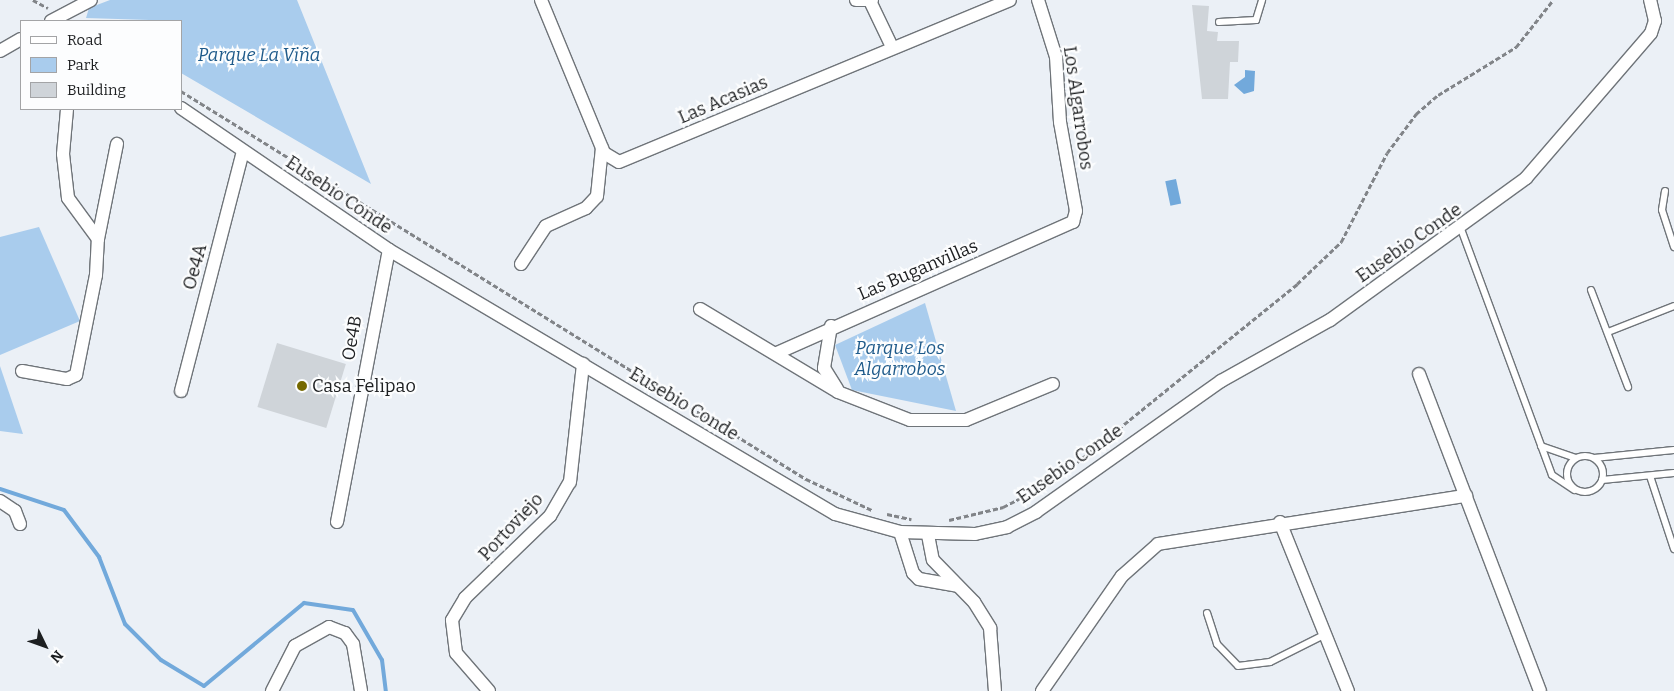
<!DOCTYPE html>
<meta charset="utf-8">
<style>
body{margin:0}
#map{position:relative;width:1674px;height:691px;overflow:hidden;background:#ebf0f6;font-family:Bitter,serif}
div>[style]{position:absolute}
.green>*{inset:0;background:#a9cced}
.water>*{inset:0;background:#72a9db;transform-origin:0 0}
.stream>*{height:4px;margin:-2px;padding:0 2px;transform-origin:2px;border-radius:2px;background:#72a9db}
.building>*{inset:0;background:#cfd4d9;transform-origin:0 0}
.path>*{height:2.5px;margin-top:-1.25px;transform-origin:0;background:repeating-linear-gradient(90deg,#818488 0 5px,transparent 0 7.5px)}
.roads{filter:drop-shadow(1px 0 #6f7479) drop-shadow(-1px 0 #6f7479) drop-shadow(0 1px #6f7479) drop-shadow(0 -1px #6f7479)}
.service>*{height:6px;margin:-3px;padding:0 3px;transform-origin:3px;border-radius:3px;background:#fff}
.service>.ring{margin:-3px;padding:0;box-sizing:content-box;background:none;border:6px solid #fff;border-radius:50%}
.minor>*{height:12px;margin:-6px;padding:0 6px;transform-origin:6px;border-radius:6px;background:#fff}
.dots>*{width:14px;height:14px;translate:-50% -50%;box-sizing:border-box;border:2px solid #fcfdfe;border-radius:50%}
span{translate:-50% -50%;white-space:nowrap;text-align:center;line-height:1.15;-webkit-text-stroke:4.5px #fcfdfe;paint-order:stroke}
.park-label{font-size:18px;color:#1e5a8a;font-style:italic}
.street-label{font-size:18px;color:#1d1f21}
.poi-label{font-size:18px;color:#1d1f21}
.left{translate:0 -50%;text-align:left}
.legend{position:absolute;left:20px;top:20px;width:162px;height:90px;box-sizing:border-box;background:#fcfdfe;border:1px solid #a3a4a6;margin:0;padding:6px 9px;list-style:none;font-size:15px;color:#1d1f21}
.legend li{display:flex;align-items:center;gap:10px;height:25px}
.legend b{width:25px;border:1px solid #a3a4a6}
.north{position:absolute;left:20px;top:621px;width:50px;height:50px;-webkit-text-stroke:4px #fcfdfe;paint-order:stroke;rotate:132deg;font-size:14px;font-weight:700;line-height:20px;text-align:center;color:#1d1f21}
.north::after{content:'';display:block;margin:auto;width:18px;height:22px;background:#1d1f21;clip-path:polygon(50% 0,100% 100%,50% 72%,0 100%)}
</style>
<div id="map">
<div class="green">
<i style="clip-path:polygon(110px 0,297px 0,371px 184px,181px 73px,181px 21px,86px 18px,89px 8px)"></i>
<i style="clip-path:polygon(39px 227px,80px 321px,0 355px,0 237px)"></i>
<i style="clip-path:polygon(925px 303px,956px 411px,852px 390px,835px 345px)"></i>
<i style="clip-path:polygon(0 366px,23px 434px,0 431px)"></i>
</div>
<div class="water">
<i style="clip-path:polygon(1245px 70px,1255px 71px,1254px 91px,1244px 94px,1234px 85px,1245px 77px)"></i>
<i style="left:1176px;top:179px;width:25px;height:11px;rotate:78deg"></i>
</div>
<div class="stream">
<i style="left:0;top:489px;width:67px;rotate:18.2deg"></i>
<i style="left:64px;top:510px;width:59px;rotate:53.3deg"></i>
<i style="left:99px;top:557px;width:72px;rotate:68.8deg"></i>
<i style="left:125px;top:624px;width:51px;rotate:45deg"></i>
<i style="left:161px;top:660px;width:50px;rotate:31.2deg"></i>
<i style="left:204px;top:686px;width:130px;rotate:-39.7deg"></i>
<i style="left:304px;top:603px;width:49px;rotate:8.1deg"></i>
<i style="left:353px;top:610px;width:58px;rotate:59.9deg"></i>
<i style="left:382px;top:660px;width:31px;rotate:83deg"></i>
</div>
<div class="building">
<i style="clip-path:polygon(1192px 5px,1209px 6px,1207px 31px,1218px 32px,1217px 41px,1239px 41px,1238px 62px,1230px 62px,1228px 99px,1202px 99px)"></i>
<i style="left:277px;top:343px;width:72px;height:67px;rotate:17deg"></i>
</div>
<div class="path">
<i style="left:33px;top:0;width:17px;rotate:28deg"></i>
<i style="left:181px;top:91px;width:736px;rotate:31.83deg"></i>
<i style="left:806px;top:479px;width:73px;rotate:25.2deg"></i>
<i style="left:887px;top:514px;width:25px;rotate:12deg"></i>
<i style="left:949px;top:520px;width:56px;rotate:-13.5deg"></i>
<i style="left:1003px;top:507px;width:57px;rotate:-27deg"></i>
<i style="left:1054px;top:481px;width:313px;rotate:-39deg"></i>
<i style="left:1297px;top:284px;width:61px;rotate:-43.7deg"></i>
<i style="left:1341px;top:242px;width:100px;rotate:-62.7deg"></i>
<i style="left:1387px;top:153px;width:49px;rotate:-53.4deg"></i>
<i style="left:1416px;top:114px;width:29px;rotate:-41deg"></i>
<i style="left:1438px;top:95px;width:92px;rotate:-31.6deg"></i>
<i style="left:1516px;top:47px;width:60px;rotate:-51.8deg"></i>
</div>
<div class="roads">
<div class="service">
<i style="left:1219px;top:22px;width:37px;rotate:-3deg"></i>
<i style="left:1256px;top:20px;width:21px;rotate:-73deg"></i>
<i style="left:1665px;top:191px;width:19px;rotate:99deg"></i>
<i style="left:1662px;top:210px;width:39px;rotate:72deg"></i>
<i style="left:1461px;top:229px;width:262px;rotate:69.7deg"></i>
<i style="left:1552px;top:475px;width:27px;rotate:34deg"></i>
<i style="left:1591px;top:290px;width:104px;rotate:69.1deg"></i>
<i style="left:1608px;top:332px;width:71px;rotate:-21.5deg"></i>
<i style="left:1541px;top:446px;width:37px;rotate:19deg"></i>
<i class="ring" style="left:1567px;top:456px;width:30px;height:30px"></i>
<i style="left:1594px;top:458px;width:80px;rotate:-5.7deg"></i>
<i style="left:1650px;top:476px;width:77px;rotate:71.8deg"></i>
<i style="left:1602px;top:480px;width:72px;rotate:-5.6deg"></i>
<i style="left:1207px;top:613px;width:33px;rotate:72deg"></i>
<i style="left:1217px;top:644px;width:30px;rotate:46deg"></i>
<i style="left:1238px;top:666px;width:32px;rotate:-7deg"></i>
<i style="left:1270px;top:662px;width:58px;rotate:-26.6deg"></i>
</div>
<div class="minor">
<i style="left:541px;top:0;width:165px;rotate:67.6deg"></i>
<i style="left:604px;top:153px;width:17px;rotate:31deg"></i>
<i style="left:619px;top:162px;width:423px;rotate:-22.5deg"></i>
<i style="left:856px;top:0;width:16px"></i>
<i style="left:870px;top:1px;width:51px;rotate:64.4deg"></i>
<i style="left:51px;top:21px;width:45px;rotate:-27.7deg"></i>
<i style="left:0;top:51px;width:24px;rotate:-30deg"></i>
<i style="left:181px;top:108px;width:252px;rotate:34.3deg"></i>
<i style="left:389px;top:250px;width:518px;rotate:30.62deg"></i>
<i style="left:835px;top:514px;width:67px;rotate:15.5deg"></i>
<i style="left:900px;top:532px;width:75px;rotate:1.5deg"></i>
<i style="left:975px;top:534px;width:33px;rotate:-12deg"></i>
<i style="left:1007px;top:527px;width:33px;rotate:-27deg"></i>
<i style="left:1036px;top:512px;width:227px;rotate:-35.3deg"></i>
<i style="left:1221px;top:381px;width:125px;rotate:-29.2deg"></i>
<i style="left:1330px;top:320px;width:242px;rotate:-35.9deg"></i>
<i style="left:1526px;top:178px;width:191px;rotate:-49.2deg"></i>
<i style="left:1651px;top:33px;width:13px;rotate:-72deg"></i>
<i style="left:1655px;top:21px;width:22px;rotate:-103deg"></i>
<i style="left:98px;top:239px;width:97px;rotate:-78.7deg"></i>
<i style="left:521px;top:264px;width:45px;rotate:-56.7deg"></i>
<i style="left:546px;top:226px;width:44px;rotate:-24.2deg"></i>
<i style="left:586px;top:208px;width:16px;rotate:-47deg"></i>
<i style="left:597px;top:196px;width:48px;rotate:-84.1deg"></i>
<i style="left:700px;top:309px;width:161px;rotate:31deg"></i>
<i style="left:838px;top:392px;width:77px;rotate:21.3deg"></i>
<i style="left:910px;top:420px;width:56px"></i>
<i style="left:966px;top:420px;width:94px;rotate:-22.5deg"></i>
<i style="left:831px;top:326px;width:43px;rotate:99.5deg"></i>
<i style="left:824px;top:368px;width:25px;rotate:58deg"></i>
<i style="left:777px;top:353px;width:324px;rotate:-23.9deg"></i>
<i style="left:1073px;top:222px;width:11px;rotate:-75deg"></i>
<i style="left:1076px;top:211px;width:90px;rotate:-100.2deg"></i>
<i style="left:1060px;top:122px;width:65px;rotate:-93.5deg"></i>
<i style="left:1056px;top:57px;width:60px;rotate:-107.5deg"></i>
<i style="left:22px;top:371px;width:46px;rotate:10.1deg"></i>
<i style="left:67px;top:379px;width:10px;rotate:-24deg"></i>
<i style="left:76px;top:375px;width:102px;rotate:-78.7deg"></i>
<i style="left:96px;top:275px;width:36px;rotate:-87deg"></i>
<i style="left:98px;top:239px;width:51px;rotate:-126.2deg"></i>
<i style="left:68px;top:198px;width:44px;rotate:-96.5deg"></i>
<i style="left:63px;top:154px;width:45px;rotate:-84.9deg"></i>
<i style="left:1419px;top:374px;width:339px;rotate:69.1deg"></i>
<i style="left:181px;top:391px;width:247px;rotate:-75.5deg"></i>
<i style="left:0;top:501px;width:18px;rotate:34deg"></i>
<i style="left:15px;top:511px;width:14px;rotate:69deg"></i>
<i style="left:337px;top:522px;width:277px;rotate:-79.2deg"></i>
<i style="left:1280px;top:522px;width:182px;rotate:68.1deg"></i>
<i style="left:900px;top:532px;width:43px;rotate:72.4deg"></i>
<i style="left:913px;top:573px;width:8px;rotate:45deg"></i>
<i style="left:919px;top:579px;width:39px;rotate:10deg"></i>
<i style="left:928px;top:535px;width:25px;rotate:79deg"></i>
<i style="left:933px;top:560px;width:59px;rotate:45.7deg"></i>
<i style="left:974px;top:602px;width:31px;rotate:58deg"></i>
<i style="left:990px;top:628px;width:63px;rotate:85.5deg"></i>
<i style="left:272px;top:691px;width:51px;rotate:-62.9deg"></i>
<i style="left:295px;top:646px;width:39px;rotate:-29deg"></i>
<i style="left:329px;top:627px;width:17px;rotate:21deg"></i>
<i style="left:345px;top:633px;width:14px;rotate:54deg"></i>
<i style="left:353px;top:644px;width:48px;rotate:80.3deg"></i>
<i style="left:489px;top:691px;width:50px;rotate:-131deg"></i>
<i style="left:456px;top:653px;width:33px;rotate:-97deg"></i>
<i style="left:452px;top:620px;width:26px;rotate:-59deg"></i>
<i style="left:465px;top:598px;width:118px;rotate:-44deg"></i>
<i style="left:550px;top:516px;width:39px;rotate:-60deg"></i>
<i style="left:570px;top:482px;width:119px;rotate:-83.7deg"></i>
<i style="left:1042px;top:691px;width:140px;rotate:-55.2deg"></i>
<i style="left:1122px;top:576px;width:48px;rotate:-41.6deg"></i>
<i style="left:1158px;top:544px;width:312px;rotate:-8.9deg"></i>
</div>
</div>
<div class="dots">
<i style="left:302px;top:386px;background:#756900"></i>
</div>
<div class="park-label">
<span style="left:259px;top:55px">Parque La Viña</span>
<span style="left:900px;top:359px">Parque Los<br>Algarrobos</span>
</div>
<div class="street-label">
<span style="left:723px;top:100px;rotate:-23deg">Las Acasias</span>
<span style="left:1078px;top:108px;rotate:82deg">Los Algarrobos</span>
<span style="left:339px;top:195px;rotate:34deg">Eusebio Conde</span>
<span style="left:1409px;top:243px;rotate:-35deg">Eusebio Conde</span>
<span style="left:195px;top:267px;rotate:-75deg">Oe4A</span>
<span style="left:918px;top:270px;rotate:-23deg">Las Buganvillas</span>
<span style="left:352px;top:338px;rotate:-80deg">Oe4B</span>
<span style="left:684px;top:404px;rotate:31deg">Eusebio Conde</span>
<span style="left:1070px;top:464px;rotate:-35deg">Eusebio Conde</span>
<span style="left:511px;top:527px;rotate:-47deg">Portoviejo</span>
</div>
<div class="poi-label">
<span class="left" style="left:312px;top:386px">Casa Felipao</span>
</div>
<ul class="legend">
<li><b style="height:6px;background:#fff"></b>Road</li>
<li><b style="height:14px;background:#a9cced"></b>Park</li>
<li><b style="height:14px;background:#cfd4d9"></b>Building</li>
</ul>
<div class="north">N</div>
</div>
